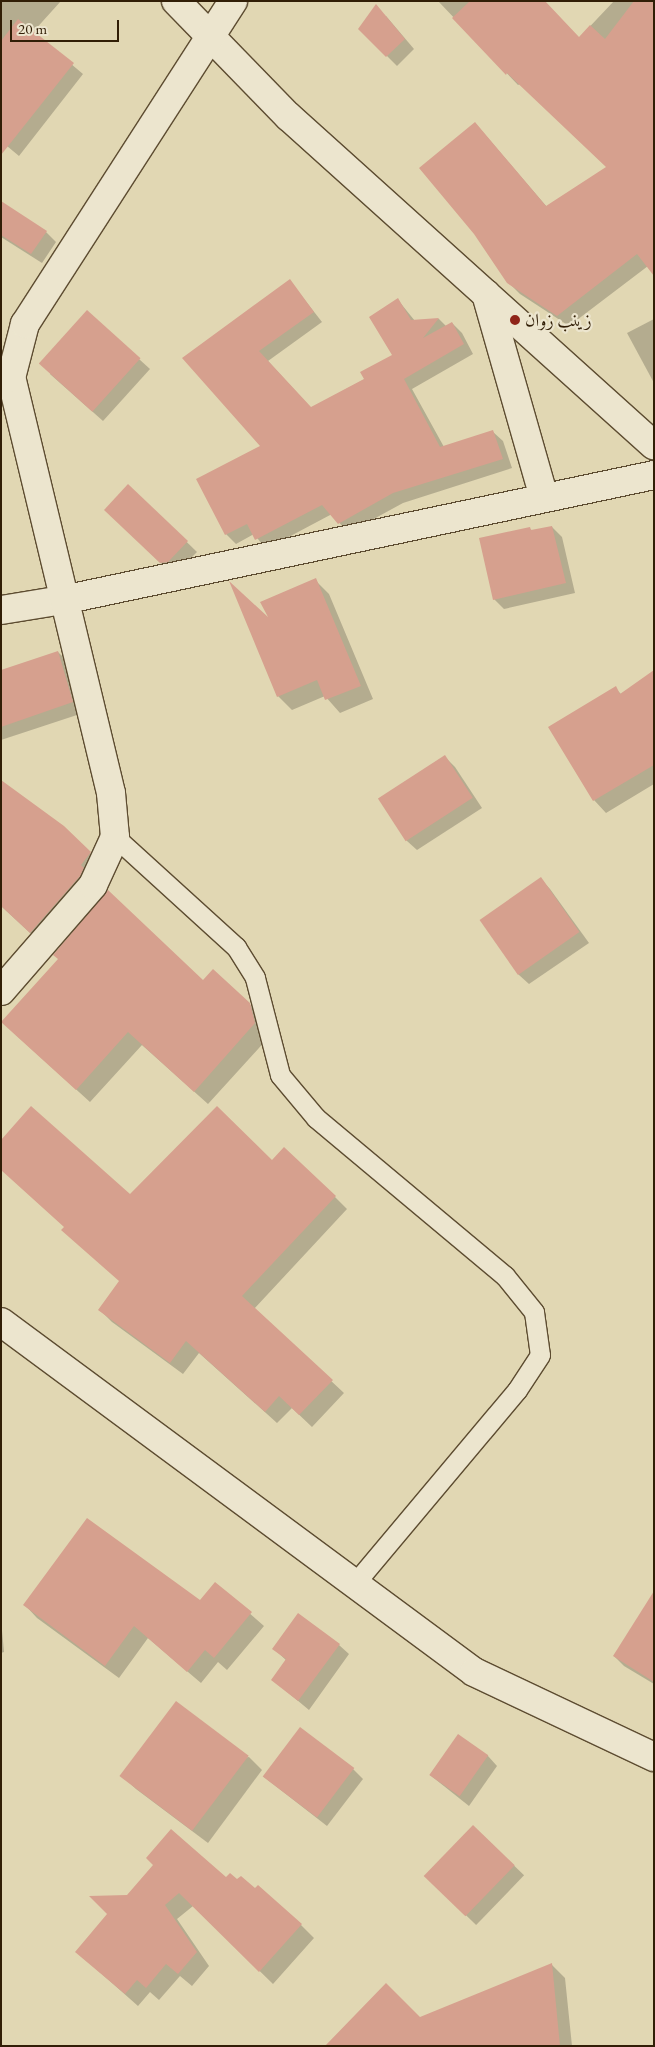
<!DOCTYPE html>
<meta charset="utf-8">
<style>
body{margin:0}
#map{position:relative;width:655px;height:2047px;overflow:hidden;background:#e1d7b3;font-family:"EB Garamond",Amiri,serif}
div>[style]{position:absolute}
.shadow>*{inset:0;background:#0003;transform-origin:0 0}
.building>*{inset:0;background:#d6a08e;transform-origin:0 0}
.roads{filter:drop-shadow(1px 0 #5d4c31) drop-shadow(-1px 0 #5d4c31) drop-shadow(0 1px #5d4c31) drop-shadow(0 -1px #5d4c31)}
.lane>*{height:19px;margin:-9.5px;padding:0 9.5px;transform-origin:9.5px;border-radius:9.5px;background:#ece5ce}
.street>*{height:28px;margin:-14px;padding:0 14px;transform-origin:14px;border-radius:14px;background:#ece5ce}
.dots>*{width:14px;height:14px;translate:-50% -50%;box-sizing:border-box;border:2px solid #ece5ce;border-radius:50%}
span{translate:-50% -50%;white-space:nowrap;text-align:center;line-height:1.15;-webkit-text-stroke:4.5px #ece5ce;paint-order:stroke}
.poi-label{font-size:18px;color:#311e06}
.left{translate:0 -50%;text-align:left}
.frame{position:absolute;inset:0;border:2px solid #311e06;pointer-events:none}
.scale{position:absolute;left:10px;top:20px;width:109px;height:22px;box-sizing:border-box;border:2px solid #311e06;border-top:0;padding-left:6px;font-size:15px;line-height:18px;white-space:nowrap;color:#311e06;-webkit-text-stroke:4px #ece5ce;paint-order:stroke}
</style>
<div id="map">
<div class="shadow">
<i style="clip-path:polygon(1px 1px,61px 1px,33px 32px,83px 74px,19px 156px,1px 141px)"></i>
<i style="clip-path:polygon(438px 1px,544px 1px,579px 38px,614px 1px,642px 1px,648px 266px,569px 326px,520px 294px,508px 282px,475px 123px,547px 207px,608px 168px,520px 84px,518px 85px)"></i>
<i style="clip-path:polygon(386px 16px,414px 49px,397px 66px,360px 29px)"></i>
<i style="clip-path:polygon(1px 203px,46px 232px,56px 242px,42px 263px,1px 237px)"></i>
<i style="clip-path:polygon(290px 281px,322px 322px,268px 361px,311px 408px,365px 379px,393px 355px,398px 300px,415px 321px,439px 319px,446px 326px,452px 323px,462px 333px,473px 354px,412px 389px,444px 447px,493px 432px,503px 441px,512px 468px,403px 503px,348px 533px,332px 514px,266px 549px,254px 534px,236px 544px,226px 534px,262px 446px,184px 358px)"></i>
<i style="clip-path:polygon(87px 312px,150px 369px,103px 421px,50px 374px)"></i>
<i style="clip-path:polygon(654px 319px,654px 383px,627px 333px)"></i>
<i style="clip-path:polygon(128px 485px,197px 552px,178px 571px,171px 573px,115px 519px)"></i>
<i style="clip-path:polygon(552px 527px,562px 537px,575px 593px,504px 609px,494px 599px,530px 529px,533px 531px)"></i>
<i style="clip-path:polygon(315px 580px,329px 594px,373px 699px,340px 713px,325px 696px,292px 710px,278px 696px,272px 622px)"></i>
<i style="clip-path:polygon(58px 652px,68px 662px,83px 713px,1px 740px,1px 671px)"></i>
<i style="clip-path:polygon(654px 672px,654px 784px,606px 813px,594px 800px,615px 688px,622px 695px)"></i>
<i style="clip-path:polygon(445px 757px,455px 767px,482px 808px,417px 850px,407px 841px,380px 799px)"></i>
<i style="clip-path:polygon(90px 853px,100px 863px,41px 943px,1px 906px)"></i>
<i style="clip-path:polygon(541px 879px,550px 889px,589px 943px,529px 984px,519px 975px,482px 921px)"></i>
<i style="clip-path:polygon(60px 959px,203px 982px,249px 1004px,263px 1018px,268px 1038px,208px 1104px,142px 1045px,90px 1102px,16px 1035px)"></i>
<i style="clip-path:polygon(272px 1162px,335px 1197px,347px 1209px,254px 1309px,344px 1393px,312px 1427px,292px 1408px,277px 1423px,199px 1353px,183px 1374px,112px 1322px,100px 1310px,120px 1282px,130px 1196px)"></i>
<i style="clip-path:polygon(215px 1583px,264px 1626px,227px 1670px,218px 1662px,201px 1683px,148px 1638px,119px 1678px,37px 1618px,25px 1605px,200px 1602px)"></i>
<i style="clip-path:polygon(654px 1600px,654px 1684px,624px 1666px,614px 1656px)"></i>
<i style="clip-path:polygon(1px 1620px,4px 1652px,1px 1653px)"></i>
<i style="clip-path:polygon(339px 1645px,349px 1654px,309px 1710px,273px 1680px,287px 1661px,274px 1649px)"></i>
<i style="clip-path:polygon(458px 1736px,488px 1756px,497px 1766px,469px 1806px,430px 1775px)"></i>
<i style="clip-path:polygon(249px 1757px,262px 1770px,208px 1843px,136px 1789px,122px 1776px)"></i>
<i style="clip-path:polygon(353px 1769px,363px 1779px,327px 1826px,264px 1777px)"></i>
<i style="left:473px;top:1826px;width:71px;height:69px;rotate:44deg"></i>
<i style="clip-path:polygon(226px 1879px,301px 1925px,314px 1938px,273px 1984px,193px 1906px,177px 1919px,209px 1966px,192px 1986px,180px 1976px,159px 2000px,150px 1992px,138px 2006px,77px 1952px,128px 1896px)"></i>
<i style="clip-path:polygon(552px 1965px,565px 1978px,572px 2046px,336px 2046px,420px 2018px)"></i>
</div>
<div class="building">
<i style="clip-path:polygon(470px 1px,545px 1px,579px 37px,590px 25px,605px 39px,634px 1px,654px 1px,654px 276px,637px 254px,557px 316px,507px 283px,474px 234px,419px 168px,475px 122px,546px 206px,606px 167px,507px 73px,506px 75px,452px 18px)"></i>
<i style="clip-path:polygon(376px 4px,405px 39px,386px 57px,358px 29px)"></i>
<i style="clip-path:polygon(18px 19px,74px 63px,1px 155px,1px 41px)"></i>
<i style="clip-path:polygon(1px 201px,47px 231px,31px 254px,1px 235px)"></i>
<i style="clip-path:polygon(290px 279px,314px 312px,259px 351px,311px 407px,364px 379px,360px 372px,392px 355px,369px 317px,398px 298px,411px 320px,439px 318px,423px 338px,452px 322px,464px 344px,404px 379px,440px 447px,493px 430px,503px 459px,393px 493px,338px 524px,322px 505px,255px 540px,247px 524px,225px 535px,196px 479px,260px 446px,182px 358px)"></i>
<i style="left:87px;top:310px;width:72px;height:72px;rotate:42deg"></i>
<i style="clip-path:polygon(128px 484px,188px 541px,168px 562px,160px 563px,104px 510px)"></i>
<i style="clip-path:polygon(552px 526px,566px 583px,493px 600px,479px 538px,530px 527px,531px 530px)"></i>
<i style="clip-path:polygon(316px 578px,361px 686px,325px 700px,317px 680px,277px 697px,229px 581px,268px 617px,260px 602px)"></i>
<i style="clip-path:polygon(58px 651px,73px 702px,1px 727px,1px 670px)"></i>
<i style="clip-path:polygon(654px 670px,654px 765px,593px 801px,548px 727px,616px 686px,620px 694px)"></i>
<i style="left:445px;top:755px;width:51px;height:80px;rotate:57deg"></i>
<i style="clip-path:polygon(1px 780px,64px 826px,91px 852px,81px 865px,84px 868px,80px 876px,30px 933px,1px 906px)"></i>
<i style="left:541px;top:877px;width:67px;height:75px;rotate:55deg"></i>
<i style="clip-path:polygon(108px 890px,203px 980px,213px 969px,250px 1003px,255px 1023px,194px 1092px,128px 1032px,76px 1090px,1px 1022px,58px 959px,53px 955px)"></i>
<i style="clip-path:polygon(31px 1106px,130px 1194px,217px 1106px,272px 1160px,284px 1147px,336px 1196px,242px 1296px,333px 1380px,299px 1415px,279px 1396px,265px 1412px,186px 1341px,170px 1363px,98px 1310px,119px 1281px,61px 1230px,64px 1227px,1px 1170px,1px 1140px)"></i>
<i style="clip-path:polygon(87px 1518px,200px 1600px,215px 1582px,252px 1612px,214px 1658px,205px 1650px,187px 1672px,134px 1626px,105px 1666px,23px 1605px)"></i>
<i style="clip-path:polygon(654px 1591px,654px 1682px,613px 1656px)"></i>
<i style="clip-path:polygon(298px 1613px,340px 1644px,298px 1701px,271px 1680px,286px 1659px,272px 1649px)"></i>
<i style="left:176px;top:1701px;width:91px;height:94px;rotate:37deg"></i>
<i style="left:300px;top:1727px;width:68px;height:62px;rotate:37deg"></i>
<i style="left:458px;top:1734px;width:37px;height:50px;rotate:35deg"></i>
<i style="left:473px;top:1825px;width:58px;height:71px;rotate:44deg"></i>
<i style="clip-path:polygon(171px 1829px,226px 1877px,230px 1873px,237px 1879px,241px 1876px,255px 1888px,258px 1885px,302px 1924px,259px 1972px,179px 1893px,165px 1905px,197px 1952px,178px 1974px,166px 1964px,146px 1988px,137px 1980px,125px 1994px,75px 1952px,107px 1914px,89px 1896px,127px 1895px,153px 1865px,146px 1858px)"></i>
<i style="clip-path:polygon(552px 1963px,560px 2046px,325px 2046px,386px 1983px,420px 2017px)"></i>
</div>
<div class="roads">
<div class="lane">
<i style="left:115px;top:837px;width:164px;rotate:42.3deg"></i>
<i style="left:236px;top:947px;width:36px;rotate:58deg"></i>
<i style="left:255px;top:978px;width:100px;rotate:75.5deg"></i>
<i style="left:280px;top:1075px;width:56px;rotate:50.1deg"></i>
<i style="left:316px;top:1118px;width:246px;rotate:39.9deg"></i>
<i style="left:505px;top:1276px;width:46px;rotate:51.1deg"></i>
<i style="left:534px;top:1312px;width:43px;rotate:82.1deg"></i>
<i style="left:540px;top:1355px;width:42px;rotate:123.3deg"></i>
<i style="left:517px;top:1390px;width:253px;rotate:130deg"></i>
</div>
<div class="street">
<i style="left:176px;top:1px;width:161px;rotate:45.8deg"></i>
<i style="left:288px;top:116px;width:492px;rotate:42deg"></i>
<i style="left:486px;top:294px;width:212px;rotate:74.1deg"></i>
<i style="left:1px;top:610px;width:63px;rotate:-9.2deg"></i>
<i style="left:63px;top:600px;width:604px;rotate:-11.94deg"></i>
<i style="left:1px;top:991px;width:140px;rotate:-49deg"></i>
<i style="left:93px;top:885px;width:53px;rotate:-65.4deg"></i>
<i style="left:115px;top:837px;width:44px;rotate:-95.2deg"></i>
<i style="left:111px;top:793px;width:427px;rotate:-103.5deg"></i>
<i style="left:11px;top:378px;width:56px;rotate:-75.5deg"></i>
<i style="left:25px;top:324px;width:384px;rotate:-57.2deg"></i>
<i style="left:1px;top:1322px;width:588px;rotate:36.5deg"></i>
<i style="left:474px;top:1672px;width:199px;rotate:25.3deg"></i>
</div>
</div>
<div class="dots">
<i style="left:515px;top:320px;background:#8f2418"></i>
</div>
<div class="poi-label">
<span class="left" style="left:525px;top:320px">زينب زوان</span>
</div>
<div class="frame"></div>
<div class="scale">20 m</div>
</div>
